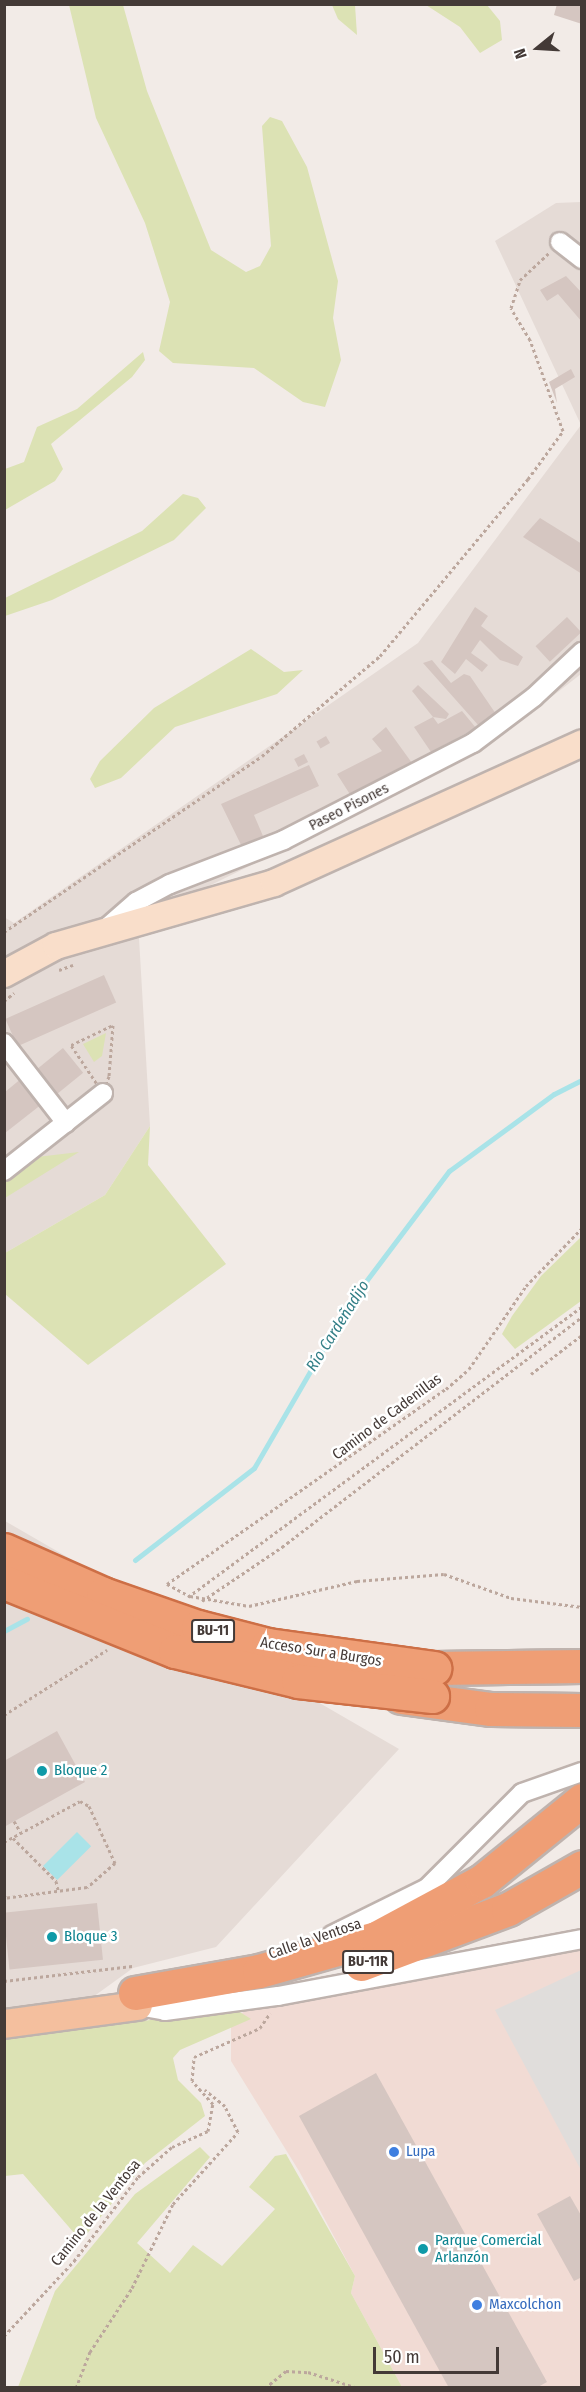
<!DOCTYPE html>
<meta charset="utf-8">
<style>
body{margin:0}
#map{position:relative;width:586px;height:2392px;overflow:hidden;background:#f2ebe7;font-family:"Fira Sans Condensed",sans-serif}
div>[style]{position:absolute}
.residential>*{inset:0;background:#e5dbd6}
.commercial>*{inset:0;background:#f1dbd4}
.green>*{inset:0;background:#dce2b4}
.parking>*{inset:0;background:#e0dddb}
.water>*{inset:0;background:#a9e3e8;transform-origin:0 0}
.stream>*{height:5px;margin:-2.5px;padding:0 2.5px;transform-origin:2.5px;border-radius:2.5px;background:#a9e3e8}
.building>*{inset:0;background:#d5c6c1;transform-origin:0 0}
.path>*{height:3px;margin-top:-1.5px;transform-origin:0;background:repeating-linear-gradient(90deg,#bca79d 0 3px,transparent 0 6px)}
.roads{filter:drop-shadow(2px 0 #bfb3ae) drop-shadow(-2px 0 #bfb3ae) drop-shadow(0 2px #bfb3ae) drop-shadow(0 -2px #bfb3ae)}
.minor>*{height:18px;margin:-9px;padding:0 9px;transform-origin:9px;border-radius:9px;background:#fff}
.secondary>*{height:26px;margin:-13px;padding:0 13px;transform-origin:13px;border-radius:13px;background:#f9deca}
.primary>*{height:28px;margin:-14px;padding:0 14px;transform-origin:14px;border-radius:14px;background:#f4bf9e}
.motorway>*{height:33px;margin:-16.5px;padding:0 16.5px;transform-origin:16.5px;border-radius:16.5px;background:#ef9e75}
.bridges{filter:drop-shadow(2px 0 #cd6f46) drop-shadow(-2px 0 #cd6f46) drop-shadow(0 2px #cd6f46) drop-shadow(0 -2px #cd6f46)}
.motorway-bridge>*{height:33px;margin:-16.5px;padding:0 16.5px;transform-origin:16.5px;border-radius:16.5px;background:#ef9e75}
.dots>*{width:16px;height:16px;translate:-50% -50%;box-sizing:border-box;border:3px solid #fff;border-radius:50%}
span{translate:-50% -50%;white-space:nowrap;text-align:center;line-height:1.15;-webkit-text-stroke:5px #fff;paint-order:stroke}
.shield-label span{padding:2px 4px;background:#fff;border:2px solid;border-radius:4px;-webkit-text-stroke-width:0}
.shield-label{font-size:14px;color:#443a37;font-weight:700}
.street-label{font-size:15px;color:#443a37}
.culture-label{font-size:15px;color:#0d838f}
.left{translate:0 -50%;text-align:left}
.shop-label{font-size:15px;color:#366cbe}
.water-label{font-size:16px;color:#337f87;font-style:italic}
.frame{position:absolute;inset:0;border:6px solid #443a37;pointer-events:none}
.north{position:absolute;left:508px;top:18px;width:60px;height:60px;-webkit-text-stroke:4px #fff;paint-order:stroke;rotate:252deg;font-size:16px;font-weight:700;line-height:24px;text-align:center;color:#443a37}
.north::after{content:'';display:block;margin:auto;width:21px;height:27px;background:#443a37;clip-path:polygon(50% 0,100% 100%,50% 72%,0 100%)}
.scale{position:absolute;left:373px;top:2347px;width:126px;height:27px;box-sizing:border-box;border:3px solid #443a37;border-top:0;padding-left:8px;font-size:18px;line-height:21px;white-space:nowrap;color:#443a37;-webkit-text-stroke:4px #fff;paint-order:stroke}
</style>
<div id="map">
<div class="residential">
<i style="clip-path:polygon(581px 202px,581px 674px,482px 751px,138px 921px,150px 1126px,105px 1195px,5px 1253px,4px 917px,14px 923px,418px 643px,581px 425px,495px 241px,556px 203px)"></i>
<i style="clip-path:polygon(5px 1521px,399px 1749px,216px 1947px,133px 1968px,57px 2023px,5px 2032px)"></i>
</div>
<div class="commercial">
<i style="clip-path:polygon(581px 1949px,581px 2387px,402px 2387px,351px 2293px,355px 2276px,299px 2171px,231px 2061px,231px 2025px,245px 2010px)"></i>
</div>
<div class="green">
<i style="clip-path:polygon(69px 5px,123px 5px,147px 91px,211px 250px,246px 272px,260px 266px,271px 246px,262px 126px,270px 117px,282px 121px,307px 167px,338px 281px,333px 318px,341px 360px,325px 407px,303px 402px,254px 368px,173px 363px,159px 351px,170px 302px,145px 223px,96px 118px)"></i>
<i style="clip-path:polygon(332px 5px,355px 5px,357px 35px,338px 19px)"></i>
<i style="clip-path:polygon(426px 5px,487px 5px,500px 21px,502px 40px,480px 53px,460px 27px)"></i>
<i style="clip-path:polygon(143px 352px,145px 360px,132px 377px,51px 444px,63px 469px,55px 481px,5px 510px,5px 469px,24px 462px,37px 427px,77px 409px)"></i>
<i style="clip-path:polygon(183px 494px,198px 498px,206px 508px,174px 540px,52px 600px,5px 616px,5px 598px,142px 531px)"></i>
<i style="clip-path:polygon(251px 649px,284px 672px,303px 670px,277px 694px,175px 727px,121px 778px,95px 788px,90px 779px,100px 761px,154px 708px)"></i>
<i style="clip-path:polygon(106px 1033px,102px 1056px,94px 1062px,83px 1044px)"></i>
<i style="clip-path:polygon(150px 1126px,148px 1165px,226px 1264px,88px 1365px,5px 1294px,5px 1253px,105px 1195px)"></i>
<i style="clip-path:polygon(79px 1152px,5px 1198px,5px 1183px,37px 1157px)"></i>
<i style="clip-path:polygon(581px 1237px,581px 1301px,515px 1349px,502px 1334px,512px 1316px,541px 1276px)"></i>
<i style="clip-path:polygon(235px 2009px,251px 2019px,180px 2050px,173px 2058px,178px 2080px,201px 2103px,205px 2116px,145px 2163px,81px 2241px,23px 2174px,5px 2176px,4px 2039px)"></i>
<i style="clip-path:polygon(200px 2147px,210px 2157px,137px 2243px,170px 2273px,193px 2245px,222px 2266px,275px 2209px,249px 2187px,275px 2156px,286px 2154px,355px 2276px,351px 2293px,402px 2387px,18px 2387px,55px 2291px,135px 2194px)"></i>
</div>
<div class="parking">
<i style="clip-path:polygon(581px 1970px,581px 2170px,495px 2010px)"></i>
</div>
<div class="water">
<i style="left:77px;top:1832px;width:20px;height:48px;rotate:45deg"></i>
</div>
<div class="stream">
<i style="left:135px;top:1560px;width:150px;rotate:-37.7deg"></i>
<i style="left:254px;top:1468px;width:193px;rotate:-59.9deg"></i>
<i style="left:351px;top:1301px;width:163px;rotate:-53deg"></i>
<i style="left:449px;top:1171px;width:130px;rotate:-36.3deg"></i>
<i style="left:554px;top:1094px;width:31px;rotate:-27deg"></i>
<i style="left:4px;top:1631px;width:26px;rotate:-28deg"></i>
</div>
<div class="building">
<i style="clip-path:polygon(557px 4px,582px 4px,582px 24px,554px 15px)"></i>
<i style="clip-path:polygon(566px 276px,582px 293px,582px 322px,558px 294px,547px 301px,540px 290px)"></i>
<i style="clip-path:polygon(571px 369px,575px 377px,555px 389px,557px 403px,549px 382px)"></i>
<i style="clip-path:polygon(540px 518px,582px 544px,582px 574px,523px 537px)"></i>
<i style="clip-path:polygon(475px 607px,488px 616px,481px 626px,523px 657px,518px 666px,500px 660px,480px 640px,471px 653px,488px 665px,482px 672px,466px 659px,455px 674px,441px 662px)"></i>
<i style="left:567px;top:617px;width:21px;height:43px;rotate:47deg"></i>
<i style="clip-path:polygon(432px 660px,451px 683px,464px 674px,470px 676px,496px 714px,479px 726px,423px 663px)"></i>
<i style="clip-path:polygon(418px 685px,449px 714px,446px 719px,433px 717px,412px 691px)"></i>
<i style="clip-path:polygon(462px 711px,476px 728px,431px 752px,414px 727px,433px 717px,438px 724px)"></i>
<i style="clip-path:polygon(386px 727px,412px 763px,351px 796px,337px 774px,382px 751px,372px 739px)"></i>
<i style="left:326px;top:736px;width:8px;height:11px;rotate:60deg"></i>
<i style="left:304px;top:754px;width:9px;height:11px;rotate:63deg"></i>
<i style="clip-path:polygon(309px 765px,319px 786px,254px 815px,266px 843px,245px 853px,221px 804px)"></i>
<i style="left:104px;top:975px;width:30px;height:108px;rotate:66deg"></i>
<i style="left:63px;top:1048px;width:32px;height:34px;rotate:51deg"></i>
<i style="clip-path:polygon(22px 1078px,42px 1104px,5px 1133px,5px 1092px)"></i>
<i style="clip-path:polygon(57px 1731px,85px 1782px,4px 1827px,4px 1761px)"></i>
<i style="left:97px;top:1903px;width:57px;height:94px;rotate:84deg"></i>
<i style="clip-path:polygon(376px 2073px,547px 2382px,536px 2388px,449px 2388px,299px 2116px)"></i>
<i style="clip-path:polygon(570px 2196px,582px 2217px,582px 2277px,574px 2281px,537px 2214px)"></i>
</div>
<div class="path">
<i style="left:4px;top:932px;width:312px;rotate:-34.3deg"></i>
<i style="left:262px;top:756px;width:155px;rotate:-40.3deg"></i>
<i style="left:380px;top:656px;width:231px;rotate:-50.1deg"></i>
<i style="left:528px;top:479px;width:59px;rotate:-53.9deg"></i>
<i style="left:563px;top:431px;width:97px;rotate:-109.9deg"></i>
<i style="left:530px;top:340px;width:37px;rotate:-121deg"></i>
<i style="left:511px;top:308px;width:29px;rotate:-72deg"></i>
<i style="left:520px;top:280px;width:40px;rotate:-43deg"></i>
<i style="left:59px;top:970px;width:15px;rotate:-20deg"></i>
<i style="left:4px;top:1001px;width:13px;rotate:-39deg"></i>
<i style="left:113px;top:1025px;width:51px;rotate:94.5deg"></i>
<i style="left:109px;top:1076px;width:18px;rotate:109deg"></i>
<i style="left:103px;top:1093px;width:58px;rotate:-123.7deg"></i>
<i style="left:71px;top:1045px;width:47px;rotate:-25.5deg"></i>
<i style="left:531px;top:1374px;width:64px;rotate:-37.4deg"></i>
<i style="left:167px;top:1584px;width:340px;rotate:-35deg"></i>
<i style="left:446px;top:1389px;width:30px;rotate:-41deg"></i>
<i style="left:469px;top:1369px;width:101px;rotate:-55.5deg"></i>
<i style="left:526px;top:1286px;width:81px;rotate:-46deg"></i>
<i style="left:167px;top:1584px;width:26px;rotate:28deg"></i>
<i style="left:190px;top:1596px;width:60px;rotate:9.6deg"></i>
<i style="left:249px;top:1606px;width:111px;rotate:-13deg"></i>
<i style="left:357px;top:1581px;width:87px;rotate:-4.6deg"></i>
<i style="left:444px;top:1574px;width:71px;rotate:19.7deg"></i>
<i style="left:511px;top:1598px;width:72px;rotate:7.2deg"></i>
<i style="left:188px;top:1597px;width:490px;rotate:-36.4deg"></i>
<i style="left:202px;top:1601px;width:97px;rotate:-34deg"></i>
<i style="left:282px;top:1547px;width:378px;rotate:-37.5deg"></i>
<i style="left:4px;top:1715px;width:122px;rotate:-32.3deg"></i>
<i style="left:14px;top:1821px;width:14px;rotate:60deg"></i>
<i style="left:13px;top:1838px;width:61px;rotate:45deg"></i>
<i style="left:56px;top:1881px;width:9px;rotate:77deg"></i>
<i style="left:4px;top:1842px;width:86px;rotate:-28.3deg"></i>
<i style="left:80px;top:1801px;width:10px;rotate:29deg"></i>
<i style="left:89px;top:1806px;width:63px;rotate:65.5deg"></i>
<i style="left:115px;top:1863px;width:37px;rotate:139deg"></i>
<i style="left:87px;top:1887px;width:84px;rotate:172.5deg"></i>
<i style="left:4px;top:1981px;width:129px;rotate:-6.7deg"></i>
<i style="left:4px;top:2336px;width:103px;rotate:-47deg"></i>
<i style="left:74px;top:2261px;width:106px;rotate:-52.7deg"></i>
<i style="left:138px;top:2177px;width:45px;rotate:-41.4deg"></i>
<i style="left:172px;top:2147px;width:39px;rotate:-24deg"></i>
<i style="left:208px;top:2131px;width:27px;rotate:-80deg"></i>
<i style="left:213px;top:2104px;width:31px;rotate:-132deg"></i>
<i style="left:192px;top:2081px;width:24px;rotate:-85deg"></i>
<i style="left:194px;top:2057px;width:72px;rotate:-23.7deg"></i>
<i style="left:260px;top:2028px;width:18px;rotate:-56deg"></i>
<i style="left:76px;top:2388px;width:39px;rotate:-69deg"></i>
<i style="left:90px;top:2352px;width:77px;rotate:-56.7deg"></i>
<i style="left:132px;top:2288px;width:93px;rotate:-64deg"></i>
<i style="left:173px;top:2204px;width:97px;rotate:-47.9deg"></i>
<i style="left:238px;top:2132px;width:29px;rotate:-117deg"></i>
<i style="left:225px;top:2106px;width:26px;rotate:-141deg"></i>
<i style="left:265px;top:2388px;width:27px;rotate:-39deg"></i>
<i style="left:286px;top:2371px;width:22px;rotate:3deg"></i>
<i style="left:308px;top:2372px;width:52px;rotate:17.7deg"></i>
</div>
<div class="roads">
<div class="minor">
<i style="left:560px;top:242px;width:28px;rotate:38deg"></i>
<i style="left:105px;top:929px;width:41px;rotate:-41.1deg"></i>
<i style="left:136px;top:902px;width:38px;rotate:-28deg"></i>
<i style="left:170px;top:884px;width:122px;rotate:-21.1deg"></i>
<i style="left:284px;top:840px;width:212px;rotate:-27.2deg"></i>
<i style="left:473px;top:743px;width:76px;rotate:-37deg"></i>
<i style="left:534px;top:697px;width:66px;rotate:-43.2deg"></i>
<i style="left:4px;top:1043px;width:101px;rotate:52.2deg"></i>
<i style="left:4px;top:1171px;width:126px;rotate:-38.2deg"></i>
<i style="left:332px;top:1935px;width:106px;rotate:-26.3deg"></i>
<i style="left:427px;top:1888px;width:134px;rotate:-45deg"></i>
<i style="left:522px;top:1793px;width:64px;rotate:-19.3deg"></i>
<i style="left:138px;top:2006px;width:27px;rotate:10deg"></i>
<i style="left:165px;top:2011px;width:114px;rotate:-7.6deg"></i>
<i style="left:278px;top:1996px;width:309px;rotate:-10.6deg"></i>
</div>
<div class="secondary">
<i style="left:4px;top:974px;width:59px;rotate:-28.3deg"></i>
<i style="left:56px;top:946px;width:227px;rotate:-16.1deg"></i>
<i style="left:274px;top:883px;width:338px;rotate:-24.4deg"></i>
</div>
<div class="primary">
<i style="left:4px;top:2024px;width:135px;rotate:-7.7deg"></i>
</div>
<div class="motorway">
<i style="left:434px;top:1668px;width:148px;rotate:-0.8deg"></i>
<i style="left:401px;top:1697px;width:91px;rotate:7.6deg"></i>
<i style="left:491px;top:1709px;width:91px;rotate:0.6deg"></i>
<i style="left:361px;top:1964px;width:157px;rotate:-20.5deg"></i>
<i style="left:508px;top:1909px;width:85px;rotate:-29.6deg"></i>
<i style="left:135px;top:1993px;width:126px;rotate:-10.1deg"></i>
<i style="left:259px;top:1971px;width:122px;rotate:-15.8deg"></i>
<i style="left:376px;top:1938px;width:120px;rotate:-28.3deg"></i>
<i style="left:482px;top:1881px;width:129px;rotate:-39deg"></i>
</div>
</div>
<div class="bridges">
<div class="motorway-bridge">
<i style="left:4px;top:1550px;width:108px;rotate:24deg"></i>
<i style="left:103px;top:1594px;width:101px;rotate:19.2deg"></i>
<i style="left:198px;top:1627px;width:72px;rotate:14.4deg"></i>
<i style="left:268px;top:1645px;width:168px;rotate:7.9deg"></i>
<i style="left:4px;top:1582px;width:184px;rotate:22deg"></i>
<i style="left:175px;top:1651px;width:127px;rotate:13.7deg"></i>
<i style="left:298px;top:1681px;width:135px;rotate:6.4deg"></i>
</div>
</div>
<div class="dots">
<i style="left:42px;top:1771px;background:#0f9aa8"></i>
<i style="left:52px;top:1937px;background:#0f9aa8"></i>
<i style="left:394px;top:2152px;background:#3f7fe0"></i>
<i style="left:423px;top:2249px;background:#0f9aa8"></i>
<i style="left:477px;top:2305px;background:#3f7fe0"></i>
</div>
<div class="shield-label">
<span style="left:213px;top:1631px">BU-11</span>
<span style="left:368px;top:1962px">BU-11R</span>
</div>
<div class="street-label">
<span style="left:349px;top:807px;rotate:-27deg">Paseo Pisones</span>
<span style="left:387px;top:1417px;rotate:-37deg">Camino de Cadenillas</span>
<span style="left:321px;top:1652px;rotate:9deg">Acceso Sur a Burgos</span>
<span style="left:315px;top:1939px;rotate:-19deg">Calle la Ventosa</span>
<span style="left:96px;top:2213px;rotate:-51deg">Camino de la Ventosa</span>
</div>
<div class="culture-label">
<span class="left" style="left:54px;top:1771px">Bloque 2</span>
<span class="left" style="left:64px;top:1937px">Bloque 3</span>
<span class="left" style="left:435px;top:2249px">Parque Comercial<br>Arlanzón</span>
</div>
<div class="shop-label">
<span class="left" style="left:406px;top:2152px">Lupa</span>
<span class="left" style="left:489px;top:2305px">Maxcolchon</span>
</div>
<div class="water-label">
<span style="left:338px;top:1326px;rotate:-58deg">Río Cardeñadijo</span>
</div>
<div class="frame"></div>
<div class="north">N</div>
<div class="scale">50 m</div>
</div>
